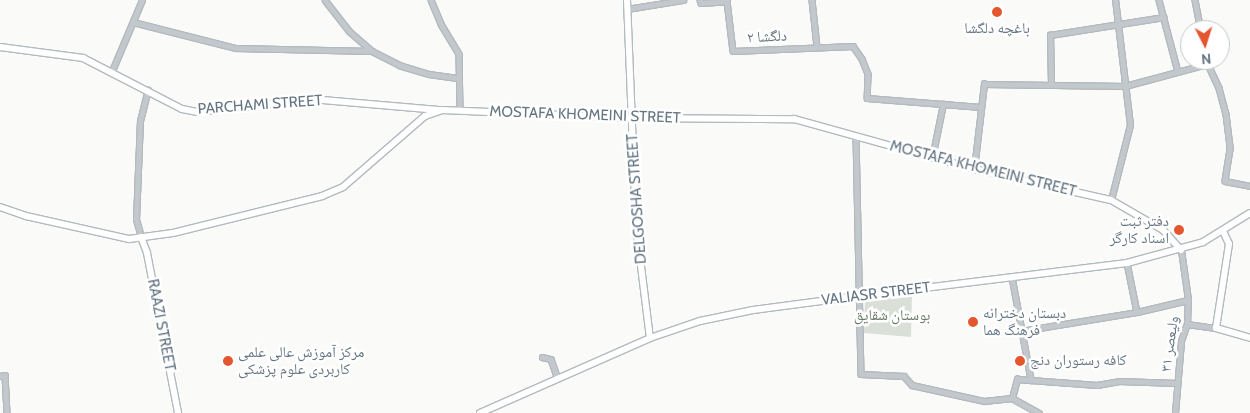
<!DOCTYPE html>
<meta charset="utf-8">
<style>
body{margin:0}
#map{position:relative;width:1250px;height:413px;overflow:hidden;background:#fafaf8;font-family:Cabin,"Noto Naskh Arabic",sans-serif}
div>[style]{position:absolute}
.green>*{inset:0;background:#dadfd7}
.roads{filter:drop-shadow(1px 0 #b3babf) drop-shadow(-1px 0 #b3babf) drop-shadow(0 1px #b3babf) drop-shadow(0 -1px #b3babf)}
.street>*{height:4.5px;margin:-2.25px;padding:0 2.25px;transform-origin:2.25px;border-radius:2.25px;background:#c3c8cc}
.secondary>*{height:6px;margin:-3px;padding:0 3px;transform-origin:3px;border-radius:3px;background:#fff}
.dots>*{width:14px;height:14px;translate:-50% -50%;box-sizing:border-box;border:2px solid #fff;border-radius:50%}
span{translate:-50% -50%;white-space:nowrap;text-align:center;line-height:1.15;-webkit-text-stroke:5px #fff;paint-order:stroke}
.poi-label{font-size:15px;color:#657683}
.right{translate:-100% -50%;text-align:right}
.left{translate:0 -50%;text-align:left}
.street-label{font-size:15px;color:#657683}
.park-label{font-size:15px;color:#687a64}
.north{position:absolute;left:1180px;top:20px;width:50px;height:50px;box-sizing:border-box;background:#fff;border:1px solid #c1c8cd;border-radius:50%;rotate:175deg;font-size:14px;font-weight:700;line-height:20px;text-align:center;color:#657683}
.north::after{content:'';display:block;margin:auto;width:18px;height:22px;background:#e4572e;clip-path:polygon(50% 0,100% 100%,50% 72%,0 100%)}
</style>
<div id="map">
<div class="green">
<i style="clip-path:polygon(912px 294px,911px 337px,864px 333px,865px 300px)"></i>
</div>
<div class="roads">
<div class="street">
<i style="left:325px;top:0;width:39px;rotate:52deg"></i>
<i style="left:349px;top:31px;width:30px;rotate:41deg"></i>
<i style="left:372px;top:51px;width:30px;rotate:27deg"></i>
<i style="left:399px;top:65px;width:31px;rotate:17deg"></i>
<i style="left:429px;top:74px;width:30px;rotate:8deg"></i>
<i style="left:431px;top:0;width:26px;rotate:67deg"></i>
<i style="left:441px;top:24px;width:35px;rotate:59deg"></i>
<i style="left:459px;top:54px;width:57px;rotate:89deg"></i>
<i style="left:700px;top:0;width:3px;rotate:72deg"></i>
<i style="left:701px;top:3px;width:26px;rotate:-4deg"></i>
<i style="left:727px;top:1px;width:50px;rotate:83.2deg"></i>
<i style="left:733px;top:51px;width:120px;rotate:-2.4deg"></i>
<i style="left:853px;top:46px;width:16px;rotate:55deg"></i>
<i style="left:862px;top:59px;width:16px;rotate:68deg"></i>
<i style="left:868px;top:74px;width:24px;rotate:92deg"></i>
<i style="left:867px;top:98px;width:114px;rotate:4.5deg"></i>
<i style="left:812px;top:0;width:47px;rotate:83.9deg"></i>
<i style="left:1159px;top:0;width:74px;rotate:75.2deg"></i>
<i style="left:1195px;top:0;width:31px;rotate:79deg"></i>
<i style="left:627px;top:9px;width:57px;rotate:-9.1deg"></i>
<i style="left:133px;top:22px;width:106px;rotate:14.2deg"></i>
<i style="left:236px;top:48px;width:136px;rotate:1.3deg"></i>
<i style="left:1206px;top:60px;width:31px;rotate:65deg"></i>
<i style="left:1219px;top:88px;width:27px;rotate:75deg"></i>
<i style="left:1226px;top:114px;width:35px;rotate:83deg"></i>
<i style="left:1230px;top:149px;width:32px;rotate:99deg"></i>
<i style="left:1225px;top:181px;width:25px;rotate:11deg"></i>
<i style="left:112px;top:71px;width:77px;rotate:-67.1deg"></i>
<i style="left:1051px;top:85px;width:50px;rotate:-91.1deg"></i>
<i style="left:1050px;top:35px;width:115px;rotate:-9deg"></i>
<i style="left:856px;top:136px;width:238px;rotate:88.8deg"></i>
<i style="left:861px;top:374px;width:43px;rotate:2.7deg"></i>
<i style="left:904px;top:376px;width:12px;rotate:48deg"></i>
<i style="left:912px;top:385px;width:74px;rotate:12.5deg"></i>
<i style="left:984px;top:401px;width:28px;rotate:-6deg"></i>
<i style="left:1012px;top:398px;width:20px;rotate:-75deg"></i>
<i style="left:1017px;top:379px;width:80px;rotate:4.3deg"></i>
<i style="left:1097px;top:385px;width:22px;rotate:-10deg"></i>
<i style="left:1119px;top:381px;width:58px;rotate:2deg"></i>
<i style="left:932px;top:158px;width:55px;rotate:-78.5deg"></i>
<i style="left:974px;top:169px;width:86px;rotate:-83.3deg"></i>
<i style="left:984px;top:84px;width:141px;rotate:0.8deg"></i>
<i style="left:1125px;top:86px;width:85px;rotate:-15deg"></i>
<i style="left:1111px;top:200px;width:77px;rotate:-75.8deg"></i>
<i style="left:1130px;top:125px;width:126px;rotate:-96.8deg"></i>
<i style="left:141px;top:237px;width:18px;rotate:-106deg"></i>
<i style="left:136px;top:220px;width:99px;rotate:-87.7deg"></i>
<i style="left:140px;top:121px;width:32px;rotate:-76deg"></i>
<i style="left:1127px;top:263px;width:50px;rotate:78.5deg"></i>
<i style="left:1012px;top:277px;width:105px;rotate:79.5deg"></i>
<i style="left:1187px;top:324px;width:29px;rotate:8deg"></i>
<i style="left:1021px;top:331px;width:118px;rotate:-9.3deg"></i>
<i style="left:1137px;top:312px;width:52px;rotate:-13.2deg"></i>
<i style="left:542px;top:357px;width:9px;rotate:13deg"></i>
<i style="left:551px;top:359px;width:21px;rotate:71deg"></i>
<i style="left:0;top:376px;width:5px;rotate:-11deg"></i>
<i style="left:5px;top:375px;width:38px;rotate:87deg"></i>
<i style="left:1012px;top:398px;width:31px;rotate:29deg"></i>
<i style="left:1175px;top:413px;width:72px;rotate:-85.2deg"></i>
<i style="left:1181px;top:341px;width:18px;rotate:-71deg"></i>
<i style="left:1187px;top:324px;width:24px;rotate:-88deg"></i>
<i style="left:1188px;top:300px;width:50px;rotate:-98deg"></i>
</div>
<div class="secondary">
<i style="left:627px;top:0;width:226px;rotate:87.7deg"></i>
<i style="left:636px;top:226px;width:113px;rotate:82.9deg"></i>
<i style="left:0;top:47px;width:84px;rotate:7.5deg"></i>
<i style="left:83px;top:58px;width:111px;rotate:27.3deg"></i>
<i style="left:182px;top:109px;width:15px;rotate:11deg"></i>
<i style="left:197px;top:112px;width:115px;rotate:-6.5deg"></i>
<i style="left:311px;top:99px;width:128px;rotate:4.9deg"></i>
<i style="left:0;top:207px;width:28px;rotate:19deg"></i>
<i style="left:26px;top:216px;width:106px;rotate:12.6deg"></i>
<i style="left:129px;top:239px;width:44px;rotate:-7.8deg"></i>
<i style="left:173px;top:233px;width:154px;rotate:-13.9deg"></i>
<i style="left:322px;top:196px;width:23px;rotate:-23deg"></i>
<i style="left:343px;top:187px;width:108px;rotate:-40.9deg"></i>
<i style="left:425px;top:116px;width:18px;rotate:-19deg"></i>
<i style="left:442px;top:110px;width:189px;rotate:2.4deg"></i>
<i style="left:631px;top:118px;width:163px;rotate:0.4deg"></i>
<i style="left:794px;top:119px;width:187px;rotate:15.5deg"></i>
<i style="left:974px;top:169px;width:140px;rotate:12.8deg"></i>
<i style="left:1111px;top:200px;width:60px;rotate:30deg"></i>
<i style="left:1163px;top:230px;width:27px;rotate:48deg"></i>
<i style="left:1223px;top:231px;width:14px;rotate:65deg"></i>
<i style="left:1229px;top:244px;width:85px;rotate:98.8deg"></i>
<i style="left:1216px;top:328px;width:35px;rotate:16deg"></i>
<i style="left:141px;top:237px;width:17px;rotate:69deg"></i>
<i style="left:147px;top:253px;width:163px;rotate:79deg"></i>
<i style="left:480px;top:413px;width:186px;rotate:-23.8deg"></i>
<i style="left:650px;top:338px;width:53px;rotate:-18.8deg"></i>
<i style="left:700px;top:321px;width:54px;rotate:-11.7deg"></i>
<i style="left:753px;top:310px;width:107px;rotate:-7.5deg"></i>
<i style="left:859px;top:296px;width:270px;rotate:-7deg"></i>
<i style="left:1127px;top:263px;width:79px;rotate:-15.4deg"></i>
<i style="left:1203px;top:242px;width:55px;rotate:-31.7deg"></i>
</div>
</div>
<div class="dots">
<i style="left:997px;top:12px;background:#e4572e"></i>
<i style="left:1179px;top:230px;background:#e4572e"></i>
<i style="left:973px;top:322px;background:#e4572e"></i>
<i style="left:228px;top:361px;background:#e4572e"></i>
<i style="left:1020px;top:361px;background:#e4572e"></i>
</div>
<div class="poi-label">
<span style="left:997px;top:29px">باغچه دلگشا</span>
<span class="right" style="left:1169px;top:230px">دفتر ثبت<br>اسناد کارگر</span>
<span class="left" style="left:983px;top:322px">دبستان دخترانه<br>فرهنگ هما</span>
<span class="left" style="left:238px;top:361px">مرکز آموزش عالی علمی<br>کاربردی علوم پزشکی</span>
<span class="left" style="left:1030px;top:361px">کافه رستوران دنج</span>
</div>
<div class="street-label">
<span style="left:767px;top:37px;rotate:-3deg">دلگشا ۲</span>
<span style="left:260px;top:105px;rotate:-4deg">PARCHAMI STREET</span>
<span style="left:585px;top:115px;rotate:2deg">MOSTAFA KHOMEINI STREET</span>
<span style="left:983px;top:169px;rotate:14deg">MOSTAFA KHOMEINI STREET</span>
<span style="left:637px;top:199px;rotate:-94deg">DELGOSHA STREET</span>
<span style="left:876px;top:294px;rotate:-7deg">VALIASR STREET</span>
<span style="left:161px;top:325px;rotate:79deg">RAAZI STREET</span>
<span style="left:1170px;top:344px;rotate:-82deg">ولیعصر ۳۱</span>
</div>
<div class="park-label">
<span style="left:892px;top:316px">بوستان شقایق</span>
</div>
<div class="north">N</div>
</div>
